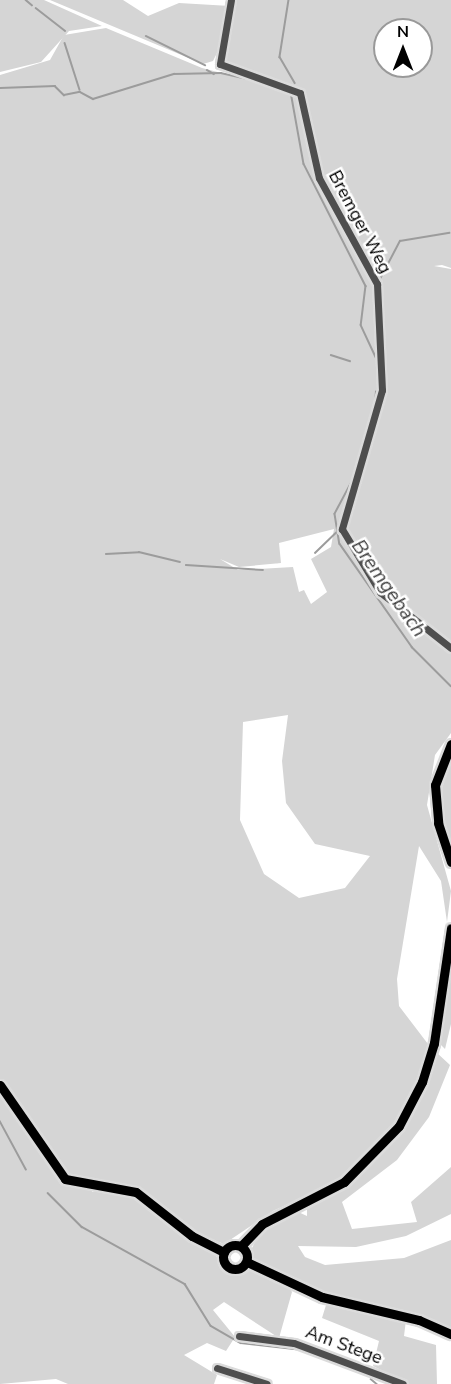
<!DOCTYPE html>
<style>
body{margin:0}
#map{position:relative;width:451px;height:1384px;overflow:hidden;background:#fff;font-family:"Nunito Sans",sans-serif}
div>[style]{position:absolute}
.green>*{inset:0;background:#d5d5d5}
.stream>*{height:1.5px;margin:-0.75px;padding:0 0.75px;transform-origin:0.75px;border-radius:0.75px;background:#9c9c9c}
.roads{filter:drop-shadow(2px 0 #dbdbdb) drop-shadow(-2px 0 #dbdbdb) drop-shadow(0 2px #dbdbdb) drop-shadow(0 -2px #dbdbdb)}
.minor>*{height:7px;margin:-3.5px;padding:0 3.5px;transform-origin:3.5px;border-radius:3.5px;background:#4e4e4e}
.major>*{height:9px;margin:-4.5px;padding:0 4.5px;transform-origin:4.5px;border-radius:4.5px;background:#000}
.major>.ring{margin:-4.5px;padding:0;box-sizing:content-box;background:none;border:9px solid #000;border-radius:50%}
span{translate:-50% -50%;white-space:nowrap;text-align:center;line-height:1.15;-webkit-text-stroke:5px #fff;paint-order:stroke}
.street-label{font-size:18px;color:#000}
.water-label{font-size:20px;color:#3d3d3d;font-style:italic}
.north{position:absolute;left:373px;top:18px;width:60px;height:60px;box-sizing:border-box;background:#fff;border:2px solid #999;border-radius:50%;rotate:0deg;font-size:16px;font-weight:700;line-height:24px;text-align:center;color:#000}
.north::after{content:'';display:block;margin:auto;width:21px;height:27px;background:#000;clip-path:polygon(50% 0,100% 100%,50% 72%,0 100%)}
</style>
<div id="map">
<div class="green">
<i style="clip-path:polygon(0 0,44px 0,102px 26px,69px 31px,41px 62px,0 72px)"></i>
<i style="clip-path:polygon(50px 0,123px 0,148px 16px,179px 3px,230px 6px,226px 35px,213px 61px,203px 64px)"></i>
<i style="clip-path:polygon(evenodd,233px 0,451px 0,451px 268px,442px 265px,434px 266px,451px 269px,451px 733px,435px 755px,427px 805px,451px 891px,447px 922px,441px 881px,419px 846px,397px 979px,399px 1006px,428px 1044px,426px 1059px,409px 1104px,384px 1142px,341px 1179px,273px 1211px,224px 1244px,193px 1232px,144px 1191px,93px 1182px,92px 1192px,116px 1191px,152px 1205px,172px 1227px,213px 1252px,227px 1271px,247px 1269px,288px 1285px,292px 1292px,279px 1338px,224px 1302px,213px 1310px,235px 1337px,226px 1351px,207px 1343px,184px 1355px,217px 1375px,214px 1384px,68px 1384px,56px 1379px,0 1384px,0 75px,50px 60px,64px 35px,106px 28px,202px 68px,298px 93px,295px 87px,222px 62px,233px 0,385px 30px,421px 30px,421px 66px,385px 66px,385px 30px,233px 0,334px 529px,331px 547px,311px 559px,327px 592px,311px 604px,304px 590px,299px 592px,293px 567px,238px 570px,220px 559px,239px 567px,281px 563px,279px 543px,334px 529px,233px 0,288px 715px,282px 761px,286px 803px,315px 844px,370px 856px,345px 888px,299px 898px,264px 874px,240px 820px,243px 722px,288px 715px)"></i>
<i style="clip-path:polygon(451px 755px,451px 850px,439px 800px)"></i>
<i style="clip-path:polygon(451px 950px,451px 1024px,445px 1049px,437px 1041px)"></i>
<i style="clip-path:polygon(436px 1052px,450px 1065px,429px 1117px,397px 1160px,342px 1202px,352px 1229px,417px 1222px,411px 1202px,451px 1167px,451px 1214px,406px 1236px,356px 1247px,298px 1246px,305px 1257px,325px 1265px,404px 1258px,451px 1240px,451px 1330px,324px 1295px,253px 1261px,251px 1250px,261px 1230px,296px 1211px,307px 1216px,307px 1206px,374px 1162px,413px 1112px)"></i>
<i style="clip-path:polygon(326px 1305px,406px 1320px,404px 1336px,436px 1345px,437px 1384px,409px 1384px,373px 1366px,379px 1341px,322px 1318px)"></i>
</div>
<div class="stream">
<i style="left:26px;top:0;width:8px;rotate:40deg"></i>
<i style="left:289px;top:0;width:58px;rotate:99deg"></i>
<i style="left:280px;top:57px;width:30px;rotate:60deg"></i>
<i style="left:36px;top:8px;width:37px;rotate:38deg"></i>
<i style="left:146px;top:36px;width:66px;rotate:26.2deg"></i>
<i style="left:65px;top:43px;width:49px;rotate:72.3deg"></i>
<i style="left:207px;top:70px;width:8px;rotate:30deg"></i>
<i style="left:0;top:88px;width:55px;rotate:-2.1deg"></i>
<i style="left:55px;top:86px;width:13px;rotate:45deg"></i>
<i style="left:64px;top:95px;width:16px;rotate:-11deg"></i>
<i style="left:80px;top:92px;width:15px;rotate:28deg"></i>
<i style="left:93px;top:99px;width:85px;rotate:-17.2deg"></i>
<i style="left:174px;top:74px;width:47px;rotate:-1.2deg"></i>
<i style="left:221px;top:73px;width:41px;rotate:12.7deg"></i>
<i style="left:291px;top:92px;width:73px;rotate:79.8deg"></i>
<i style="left:304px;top:164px;width:137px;rotate:63.1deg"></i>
<i style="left:366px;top:286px;width:39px;rotate:97deg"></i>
<i style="left:361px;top:325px;width:38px;rotate:65deg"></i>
<i style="left:379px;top:281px;width:45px;rotate:-62.3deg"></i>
<i style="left:400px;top:241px;width:50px;rotate:-9.3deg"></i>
<i style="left:331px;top:355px;width:20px;rotate:18deg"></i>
<i style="left:378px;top:381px;width:13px;rotate:-90deg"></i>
<i style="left:375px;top:403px;width:11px;rotate:-85deg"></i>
<i style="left:352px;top:482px;width:36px;rotate:118deg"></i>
<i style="left:335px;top:514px;width:30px;rotate:81deg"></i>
<i style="left:340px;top:544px;width:126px;rotate:55deg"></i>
<i style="left:412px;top:647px;width:55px;rotate:45deg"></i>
<i style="left:315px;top:553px;width:29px;rotate:-44deg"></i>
<i style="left:106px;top:554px;width:33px;rotate:-3deg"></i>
<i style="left:139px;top:552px;width:42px;rotate:13.7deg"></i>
<i style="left:186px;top:565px;width:77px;rotate:3.7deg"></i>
<i style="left:0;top:1121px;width:55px;rotate:61.6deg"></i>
<i style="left:48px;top:1193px;width:48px;rotate:45deg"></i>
<i style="left:82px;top:1227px;width:118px;rotate:29deg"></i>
<i style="left:185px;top:1284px;width:49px;rotate:58.2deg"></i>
<i style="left:211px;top:1326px;width:34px;rotate:30deg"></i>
<i style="left:241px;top:1343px;width:62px;rotate:6.4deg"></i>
<i style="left:371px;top:1379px;width:8px;rotate:40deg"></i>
</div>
<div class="roads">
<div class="minor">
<i style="left:231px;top:0;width:65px;rotate:99.8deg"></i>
<i style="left:220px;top:64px;width:85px;rotate:19.9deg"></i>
<i style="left:300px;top:93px;width:87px;rotate:77.4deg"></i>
<i style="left:319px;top:178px;width:121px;rotate:61.3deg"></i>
<i style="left:377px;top:284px;width:106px;rotate:87.3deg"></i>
<i style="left:382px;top:390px;width:145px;rotate:106.1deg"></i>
<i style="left:342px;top:529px;width:74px;rotate:58.9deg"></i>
<i style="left:380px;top:592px;width:90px;rotate:38.3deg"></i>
<i style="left:239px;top:1336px;width:55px;rotate:7.3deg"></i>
<i style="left:294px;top:1343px;width:116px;rotate:20.6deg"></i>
<i style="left:217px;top:1368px;width:52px;rotate:17.7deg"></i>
</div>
<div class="major">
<i style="left:451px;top:744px;width:44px;rotate:111.3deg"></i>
<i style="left:435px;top:785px;width:38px;rotate:85deg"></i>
<i style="left:438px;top:823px;width:41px;rotate:71.6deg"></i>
<i style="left:0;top:1085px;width:114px;rotate:55.3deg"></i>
<i style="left:65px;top:1179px;width:72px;rotate:10.4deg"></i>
<i style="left:136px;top:1192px;width:71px;rotate:38.2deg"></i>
<i style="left:192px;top:1236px;width:36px;rotate:27deg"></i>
<i class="ring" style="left:223px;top:1245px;width:15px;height:15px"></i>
<i style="left:241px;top:1246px;width:30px;rotate:-46deg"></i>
<i style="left:262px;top:1224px;width:92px;rotate:-27.1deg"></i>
<i style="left:344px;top:1182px;width:78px;rotate:-45.5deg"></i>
<i style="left:399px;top:1126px;width:50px;rotate:-62.4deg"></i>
<i style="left:422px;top:1082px;width:41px;rotate:-72.9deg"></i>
<i style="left:434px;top:1043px;width:116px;rotate:-81.6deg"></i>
<i style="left:247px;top:1262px;width:83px;rotate:25deg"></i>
<i style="left:322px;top:1297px;width:100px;rotate:13.3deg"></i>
<i style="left:419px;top:1320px;width:35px;rotate:24deg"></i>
</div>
</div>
<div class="street-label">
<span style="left:360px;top:222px;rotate:62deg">Bremger Weg</span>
<span style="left:344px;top:1345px;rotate:20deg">Am Stege</span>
</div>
<div class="water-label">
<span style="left:389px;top:588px;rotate:55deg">Bremgebach</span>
</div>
<div class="north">N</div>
</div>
